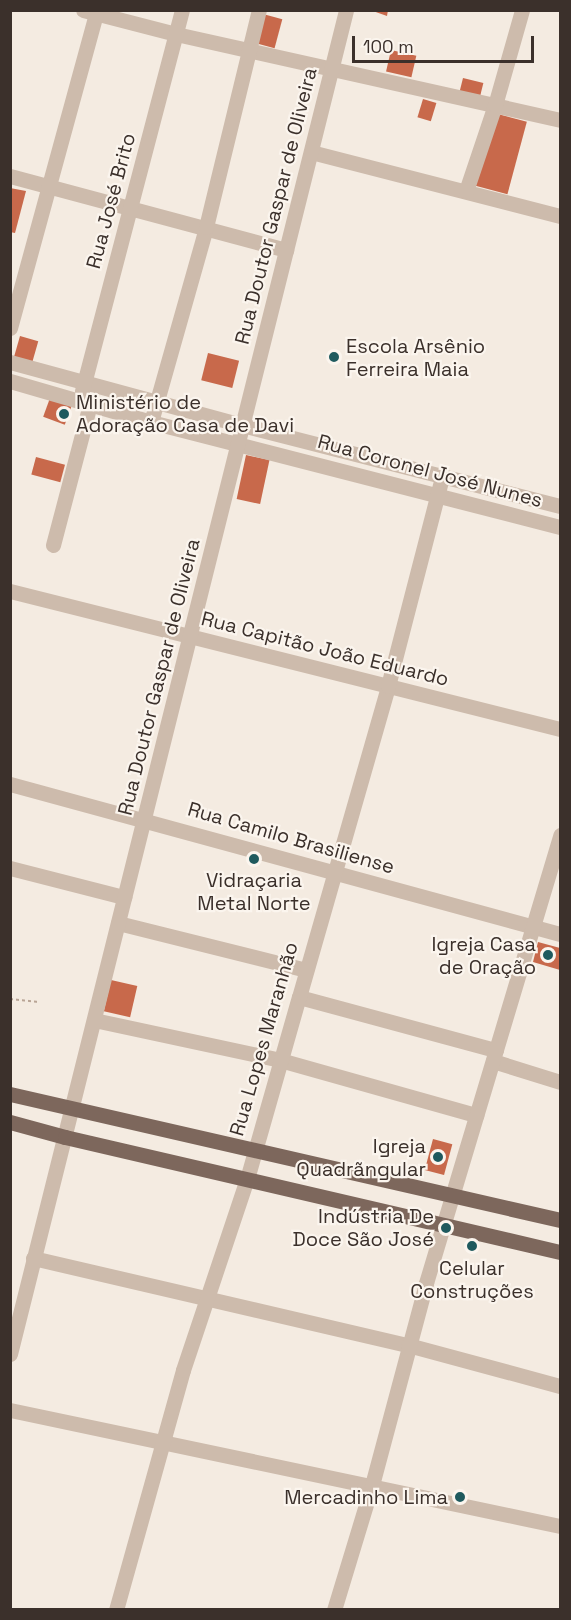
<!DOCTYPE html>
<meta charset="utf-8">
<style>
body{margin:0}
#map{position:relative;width:571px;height:1620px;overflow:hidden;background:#f4ebe1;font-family:"Space Grotesk",sans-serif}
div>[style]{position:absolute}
.building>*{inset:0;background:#c8694b;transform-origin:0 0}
.path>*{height:2px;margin-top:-1px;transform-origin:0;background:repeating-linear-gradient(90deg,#b9a596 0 3px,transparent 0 6px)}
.minor>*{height:15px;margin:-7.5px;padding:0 7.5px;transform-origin:7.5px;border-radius:7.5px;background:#cdbbac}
.major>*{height:15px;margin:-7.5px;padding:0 7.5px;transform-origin:7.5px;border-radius:7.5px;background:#7d675c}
.dots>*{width:16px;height:16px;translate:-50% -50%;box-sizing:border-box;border:3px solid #fbf5ee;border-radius:50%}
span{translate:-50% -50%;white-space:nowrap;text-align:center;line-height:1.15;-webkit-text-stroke:4.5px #fbf5ee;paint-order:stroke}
.street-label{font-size:20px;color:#3b302b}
.poi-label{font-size:20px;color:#3b302b}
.left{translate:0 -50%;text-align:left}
.right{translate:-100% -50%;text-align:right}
.frame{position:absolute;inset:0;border:12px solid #3b302b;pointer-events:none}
.scale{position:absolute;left:352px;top:36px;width:182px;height:27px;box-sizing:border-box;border:3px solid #3b302b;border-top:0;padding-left:8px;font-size:18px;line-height:21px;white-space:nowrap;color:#3b302b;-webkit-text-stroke:4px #fbf5ee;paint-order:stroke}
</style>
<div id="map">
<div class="building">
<i style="clip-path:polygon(370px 10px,388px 10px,387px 16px)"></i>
<i style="left:263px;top:14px;width:20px;height:30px;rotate:15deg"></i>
<i style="left:391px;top:50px;width:26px;height:22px;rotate:13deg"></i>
<i style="left:463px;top:78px;width:21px;height:14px;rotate:14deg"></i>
<i style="left:423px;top:99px;width:14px;height:19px;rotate:17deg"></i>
<i style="left:494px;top:113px;width:34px;height:75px;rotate:15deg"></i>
<i style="clip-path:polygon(10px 188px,26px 191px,15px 233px,10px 232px)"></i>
<i style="left:20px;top:336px;width:19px;height:22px;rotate:16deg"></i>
<i style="left:208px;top:353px;width:32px;height:28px;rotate:14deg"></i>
<i style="left:50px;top:398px;width:23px;height:20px;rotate:20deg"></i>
<i style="left:246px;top:455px;width:24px;height:45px;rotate:12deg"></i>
<i style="left:36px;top:457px;width:30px;height:18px;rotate:15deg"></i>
<i style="clip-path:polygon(538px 942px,560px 948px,560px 970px,533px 962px)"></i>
<i style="left:111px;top:980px;width:27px;height:32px;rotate:13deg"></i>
<i style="left:433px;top:1139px;width:20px;height:32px;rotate:15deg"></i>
</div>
<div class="path">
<i style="left:10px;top:999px;width:29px;rotate:6deg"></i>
</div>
<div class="minor">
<i style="left:83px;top:10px;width:96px;rotate:14.5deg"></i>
<i style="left:176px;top:34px;width:394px;rotate:12.6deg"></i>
<i style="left:311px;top:152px;width:257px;rotate:14.4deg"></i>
<i style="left:10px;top:176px;width:286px;rotate:15deg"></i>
<i style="left:466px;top:191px;width:91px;rotate:-71.4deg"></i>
<i style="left:495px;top:105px;width:99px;rotate:-74.1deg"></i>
<i style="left:10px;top:328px;width:330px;rotate:-74.7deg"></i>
<i style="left:10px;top:362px;width:240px;rotate:15.2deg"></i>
<i style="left:242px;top:425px;width:328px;rotate:14.3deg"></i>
<i style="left:10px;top:381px;width:147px;rotate:16.2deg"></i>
<i style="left:151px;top:422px;width:422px;rotate:14.4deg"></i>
<i style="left:82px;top:391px;width:394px;rotate:-75.3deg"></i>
<i style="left:151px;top:422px;width:203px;rotate:-74.2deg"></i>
<i style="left:206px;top:227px;width:223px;rotate:-76.3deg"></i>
<i style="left:53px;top:545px;width:146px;rotate:-75.3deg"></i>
<i style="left:10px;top:591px;width:567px;rotate:14.09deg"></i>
<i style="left:10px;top:784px;width:570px;rotate:15.26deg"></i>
<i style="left:10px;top:868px;width:118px;rotate:14.3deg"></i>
<i style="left:118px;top:923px;width:194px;rotate:14deg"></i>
<i style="left:299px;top:997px;width:204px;rotate:15.1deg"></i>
<i style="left:94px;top:1020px;width:190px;rotate:12.1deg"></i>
<i style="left:280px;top:1060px;width:204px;rotate:15.7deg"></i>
<i style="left:493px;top:1061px;width:70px;rotate:17.4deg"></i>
<i style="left:33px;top:1258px;width:385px;rotate:13.1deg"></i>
<i style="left:408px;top:1345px;width:157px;rotate:15.1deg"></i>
<i style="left:10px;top:1354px;width:1385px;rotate:-75.96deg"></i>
<i style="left:10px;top:1410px;width:562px;rotate:11.91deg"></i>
<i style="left:116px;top:1610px;width:249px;rotate:-74.4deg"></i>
<i style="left:183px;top:1370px;width:201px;rotate:-71.5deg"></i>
<i style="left:247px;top:1179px;width:189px;rotate:-74.1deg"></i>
<i style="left:299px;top:997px;width:323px;rotate:-74deg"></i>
<i style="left:388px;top:686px;width:216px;rotate:-75.5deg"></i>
<i style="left:334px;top:1610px;width:131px;rotate:-73.1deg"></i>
<i style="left:372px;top:1485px;width:209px;rotate:-75deg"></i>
<i style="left:426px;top:1283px;width:468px;rotate:-73.3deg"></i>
</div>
<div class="major">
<i style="left:10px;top:1094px;width:564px;rotate:12.9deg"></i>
<i style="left:10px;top:1122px;width:57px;rotate:15.3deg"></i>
<i style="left:65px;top:1137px;width:508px;rotate:13.08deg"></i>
</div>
<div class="dots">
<i style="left:334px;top:357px;background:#1f5a5e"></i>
<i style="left:64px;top:414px;background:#1f5a5e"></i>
<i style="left:254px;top:859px;background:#1f5a5e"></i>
<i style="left:548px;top:955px;background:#1f5a5e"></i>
<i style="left:438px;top:1157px;background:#1f5a5e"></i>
<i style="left:446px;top:1228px;background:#1f5a5e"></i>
<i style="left:472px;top:1246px;background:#1f5a5e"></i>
<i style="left:460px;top:1497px;background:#1f5a5e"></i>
</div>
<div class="street-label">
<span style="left:111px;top:201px;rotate:-75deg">Rua José Brito</span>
<span style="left:276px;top:206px;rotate:-76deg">Rua Doutor Gaspar de Oliveira</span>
<span style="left:430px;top:471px;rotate:15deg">Rua Coronel José Nunes</span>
<span style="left:325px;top:649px;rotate:14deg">Rua Capitão João Eduardo</span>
<span style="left:159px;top:677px;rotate:-76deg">Rua Doutor Gaspar de Oliveira</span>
<span style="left:291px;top:838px;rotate:16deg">Rua Camilo Brasiliense</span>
<span style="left:264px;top:1039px;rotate:-74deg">Rua Lopes Maranhão</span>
</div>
<div class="poi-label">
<span class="left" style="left:346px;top:358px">Escola Arsênio<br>Ferreira Maia</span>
<span class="left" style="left:76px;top:414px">Ministério de<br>Adoração Casa de Davi</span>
<span style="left:254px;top:892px">Vidraçaria<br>Metal Norte</span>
<span class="right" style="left:536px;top:956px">Igreja Casa<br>de Oração</span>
<span class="right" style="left:426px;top:1158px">Igreja<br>Quadrãngular</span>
<span class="right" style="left:434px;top:1228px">Indústria De<br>Doce São José</span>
<span style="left:472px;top:1280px">Celular<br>Construções</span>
<span class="right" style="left:448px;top:1497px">Mercadinho Lima</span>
</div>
<div class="frame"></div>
<div class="scale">100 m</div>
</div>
